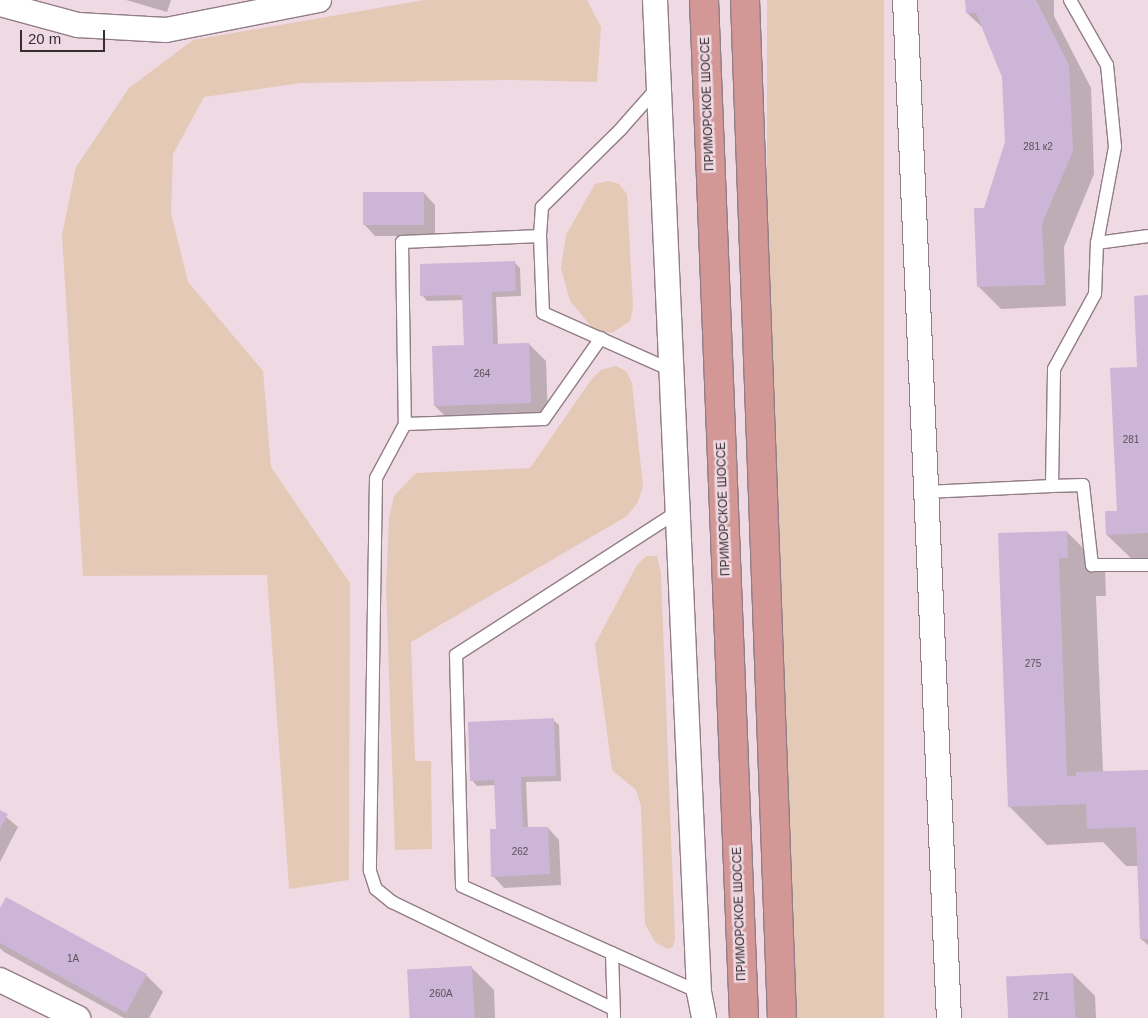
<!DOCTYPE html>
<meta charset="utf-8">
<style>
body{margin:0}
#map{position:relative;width:1148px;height:1018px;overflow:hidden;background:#efd9e3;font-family:Arial,sans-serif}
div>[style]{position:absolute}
.green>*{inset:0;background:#e5c9b7;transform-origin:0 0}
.shadow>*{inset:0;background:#0003}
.building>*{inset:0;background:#ccb5d6;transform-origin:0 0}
.roads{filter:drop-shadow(1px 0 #917d86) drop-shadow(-1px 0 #917d86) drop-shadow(0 1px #917d86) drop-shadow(0 -1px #917d86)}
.service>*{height:12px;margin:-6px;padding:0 6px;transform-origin:6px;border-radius:6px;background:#fff}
.minor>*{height:24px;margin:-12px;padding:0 12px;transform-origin:12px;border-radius:12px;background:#fff}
.trunk>*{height:28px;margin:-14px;padding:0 14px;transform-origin:14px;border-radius:14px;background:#d39896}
span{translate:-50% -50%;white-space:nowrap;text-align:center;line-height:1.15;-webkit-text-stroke:5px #efd9e3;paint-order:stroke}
.number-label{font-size:10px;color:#5c505a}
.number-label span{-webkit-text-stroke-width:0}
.street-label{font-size:12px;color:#362e31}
.scale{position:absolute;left:20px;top:30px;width:85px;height:22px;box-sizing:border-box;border:2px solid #362e31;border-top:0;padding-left:6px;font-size:15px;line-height:18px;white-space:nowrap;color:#362e31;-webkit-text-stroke:4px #efd9e3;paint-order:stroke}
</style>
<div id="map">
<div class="green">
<i style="clip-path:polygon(424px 0,587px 0,601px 27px,597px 82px,513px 80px,301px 83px,204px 97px,173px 154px,171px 213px,188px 282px,263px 371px,271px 467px,350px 583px,349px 880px,289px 889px,267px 575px,83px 576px,62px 235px,76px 167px,129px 88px,193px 40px)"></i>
<i style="left:767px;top:0;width:117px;height:1019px"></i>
<i style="clip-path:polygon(609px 181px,619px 184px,627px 194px,633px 308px,630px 321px,612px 333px,594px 330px,570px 301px,561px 268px,566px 235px,595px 184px)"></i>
<i style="clip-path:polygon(616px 366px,626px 371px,632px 383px,643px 487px,638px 502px,627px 516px,411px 642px,415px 761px,431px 761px,432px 849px,395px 850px,386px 586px,389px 518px,394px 496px,416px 473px,530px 468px,591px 380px,601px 370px)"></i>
<i style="clip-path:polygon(646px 556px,657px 556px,661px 573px,675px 939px,673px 947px,667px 949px,655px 942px,645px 924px,641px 806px,636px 790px,612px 770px,595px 644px,637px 565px)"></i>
</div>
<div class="shadow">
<i style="clip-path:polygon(126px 0,171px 0,167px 12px)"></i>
<i style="clip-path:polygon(967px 0,1054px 0,1054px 16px,1091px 88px,1094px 174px,1064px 247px,1066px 306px,1001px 309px,979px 287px,985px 209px,1006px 142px,1003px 77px,984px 29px,967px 13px)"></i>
<i style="clip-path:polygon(424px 193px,435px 205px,435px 236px,375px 236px,364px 224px)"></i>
<i style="clip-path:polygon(514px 262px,520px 268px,521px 296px,496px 297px,498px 345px,529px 344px,546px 361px,548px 420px,452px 423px,435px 406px,467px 346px,464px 300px,427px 301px,422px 295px)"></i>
<i style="clip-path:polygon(1148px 296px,1148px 565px,1138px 565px,1107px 535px,1118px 512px)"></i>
<i style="clip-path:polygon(1067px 532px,1105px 570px,1106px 596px,1096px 596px,1103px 773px,1148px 771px,1148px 945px,1141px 939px,1139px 866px,1126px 866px,1103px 842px,1047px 845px,1009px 806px,999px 534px)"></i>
<i style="clip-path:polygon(553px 720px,559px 725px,561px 781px,526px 782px,528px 829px,548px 828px,559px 840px,561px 885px,504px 888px,493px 876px,499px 830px,496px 785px,477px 786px,472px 780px)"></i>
<i style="clip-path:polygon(0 812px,18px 827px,0 862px)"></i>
<i style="clip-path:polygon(0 910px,146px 975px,163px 992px,149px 1018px,124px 1018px,4px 952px,0 948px)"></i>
<i style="clip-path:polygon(472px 968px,494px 990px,495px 1018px,411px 1018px)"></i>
<i style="clip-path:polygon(1073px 974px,1095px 996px,1096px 1018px,1009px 1018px)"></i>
</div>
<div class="building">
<i style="clip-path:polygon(965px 0,1036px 0,1069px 65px,1073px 151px,1042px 224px,1045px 285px,977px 287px,974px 208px,984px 208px,1005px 142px,1002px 77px,976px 13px,966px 13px)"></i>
<i style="left:363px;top:192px;width:61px;height:33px"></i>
<i style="clip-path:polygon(515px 261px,516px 291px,492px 292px,493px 344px,529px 343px,531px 403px,434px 406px,432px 346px,464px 345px,462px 295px,420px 296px,420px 264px)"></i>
<i style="clip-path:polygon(1148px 295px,1148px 533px,1106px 535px,1105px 511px,1117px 511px,1110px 368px,1137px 367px,1134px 296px)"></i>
<i style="clip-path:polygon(1067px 531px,1068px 558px,1059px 558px,1067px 776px,1076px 776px,1076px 772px,1148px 770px,1148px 939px,1140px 939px,1136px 827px,1087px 829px,1086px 804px,1008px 807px,998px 533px)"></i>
<i style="clip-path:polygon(554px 718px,556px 776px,521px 777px,523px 827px,548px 827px,550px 874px,491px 877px,490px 829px,496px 829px,494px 780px,470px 781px,468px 722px)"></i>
<i style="clip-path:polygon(0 810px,8px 814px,0 829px)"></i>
<i style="clip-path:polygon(6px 897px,147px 974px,126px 1013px,0 943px,0 908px)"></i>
<i style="left:472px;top:966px;width:52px;height:65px;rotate:87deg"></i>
<i style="left:1073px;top:973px;width:45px;height:67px;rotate:87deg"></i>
</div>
<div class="roads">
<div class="service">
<i style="left:1070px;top:0;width:75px;rotate:60.4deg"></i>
<i style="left:1107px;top:65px;width:82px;rotate:84.4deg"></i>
<i style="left:1115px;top:147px;width:98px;rotate:100.6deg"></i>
<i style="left:658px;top:87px;width:57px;rotate:131.5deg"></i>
<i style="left:620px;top:130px;width:110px;rotate:135.4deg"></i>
<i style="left:542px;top:207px;width:29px;rotate:94deg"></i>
<i style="left:540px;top:236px;width:77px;rotate:87.8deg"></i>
<i style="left:543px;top:313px;width:140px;rotate:24deg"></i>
<i style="left:540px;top:236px;width:138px;rotate:177.5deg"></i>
<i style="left:402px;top:242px;width:182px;rotate:89.1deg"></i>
<i style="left:405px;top:424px;width:61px;rotate:118.2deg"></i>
<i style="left:376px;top:478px;width:393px;rotate:90.9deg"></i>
<i style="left:370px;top:871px;width:19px;rotate:72deg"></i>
<i style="left:376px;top:889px;width:21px;rotate:39deg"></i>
<i style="left:392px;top:902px;width:246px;rotate:25.8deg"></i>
<i style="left:405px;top:424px;width:139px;rotate:-2.1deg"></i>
<i style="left:544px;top:419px;width:99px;rotate:-54.9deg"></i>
<i style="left:1052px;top:486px;width:31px;rotate:-2deg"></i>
<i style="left:1083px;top:485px;width:81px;rotate:83.6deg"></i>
<i style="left:1092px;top:565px;width:56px"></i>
<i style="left:926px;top:492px;width:126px;rotate:-2.7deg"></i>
<i style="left:1052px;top:486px;width:117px;rotate:-89deg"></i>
<i style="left:1054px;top:369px;width:85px;rotate:-61.3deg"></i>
<i style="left:1095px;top:294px;width:51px;rotate:-87.8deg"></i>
<i style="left:1097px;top:243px;width:51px;rotate:-7.8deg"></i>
<i style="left:677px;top:512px;width:263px;rotate:147.1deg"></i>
<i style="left:456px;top:655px;width:231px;rotate:88.5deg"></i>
<i style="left:462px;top:886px;width:260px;rotate:24.1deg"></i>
<i style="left:612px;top:953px;width:65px;rotate:88.2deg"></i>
</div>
<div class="minor">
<i style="left:655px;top:0;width:993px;rotate:87.46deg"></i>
<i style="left:699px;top:992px;width:26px;rotate:79deg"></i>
<i style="left:905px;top:0;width:1019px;rotate:87.53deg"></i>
<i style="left:0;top:4px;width:81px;rotate:15.1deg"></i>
<i style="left:78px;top:25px;width:88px;rotate:3.3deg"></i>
<i style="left:166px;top:30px;width:156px;rotate:-11.1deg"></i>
<i style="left:0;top:980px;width:87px;rotate:26deg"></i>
</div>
<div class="trunk">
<i style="left:704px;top:0;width:1019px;rotate:87.75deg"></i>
<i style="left:745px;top:0;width:1019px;rotate:87.92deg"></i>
</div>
</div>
<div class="number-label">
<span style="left:1038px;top:147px">281 к2</span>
<span style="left:482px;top:374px">264</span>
<span style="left:1131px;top:440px">281</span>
<span style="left:1033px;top:664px">275</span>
<span style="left:520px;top:852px">262</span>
<span style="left:73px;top:959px">1А</span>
<span style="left:441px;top:994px">260А</span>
<span style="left:1041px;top:997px">271</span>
</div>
<div class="street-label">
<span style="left:708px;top:104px;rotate:-92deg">ПРИМОРСКОЕ ШОССЕ</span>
<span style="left:724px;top:509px;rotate:-92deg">ПРИМОРСКОЕ ШОССЕ</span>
<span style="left:740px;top:914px;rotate:-92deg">ПРИМОРСКОЕ ШОССЕ</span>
</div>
<div class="scale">20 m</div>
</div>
